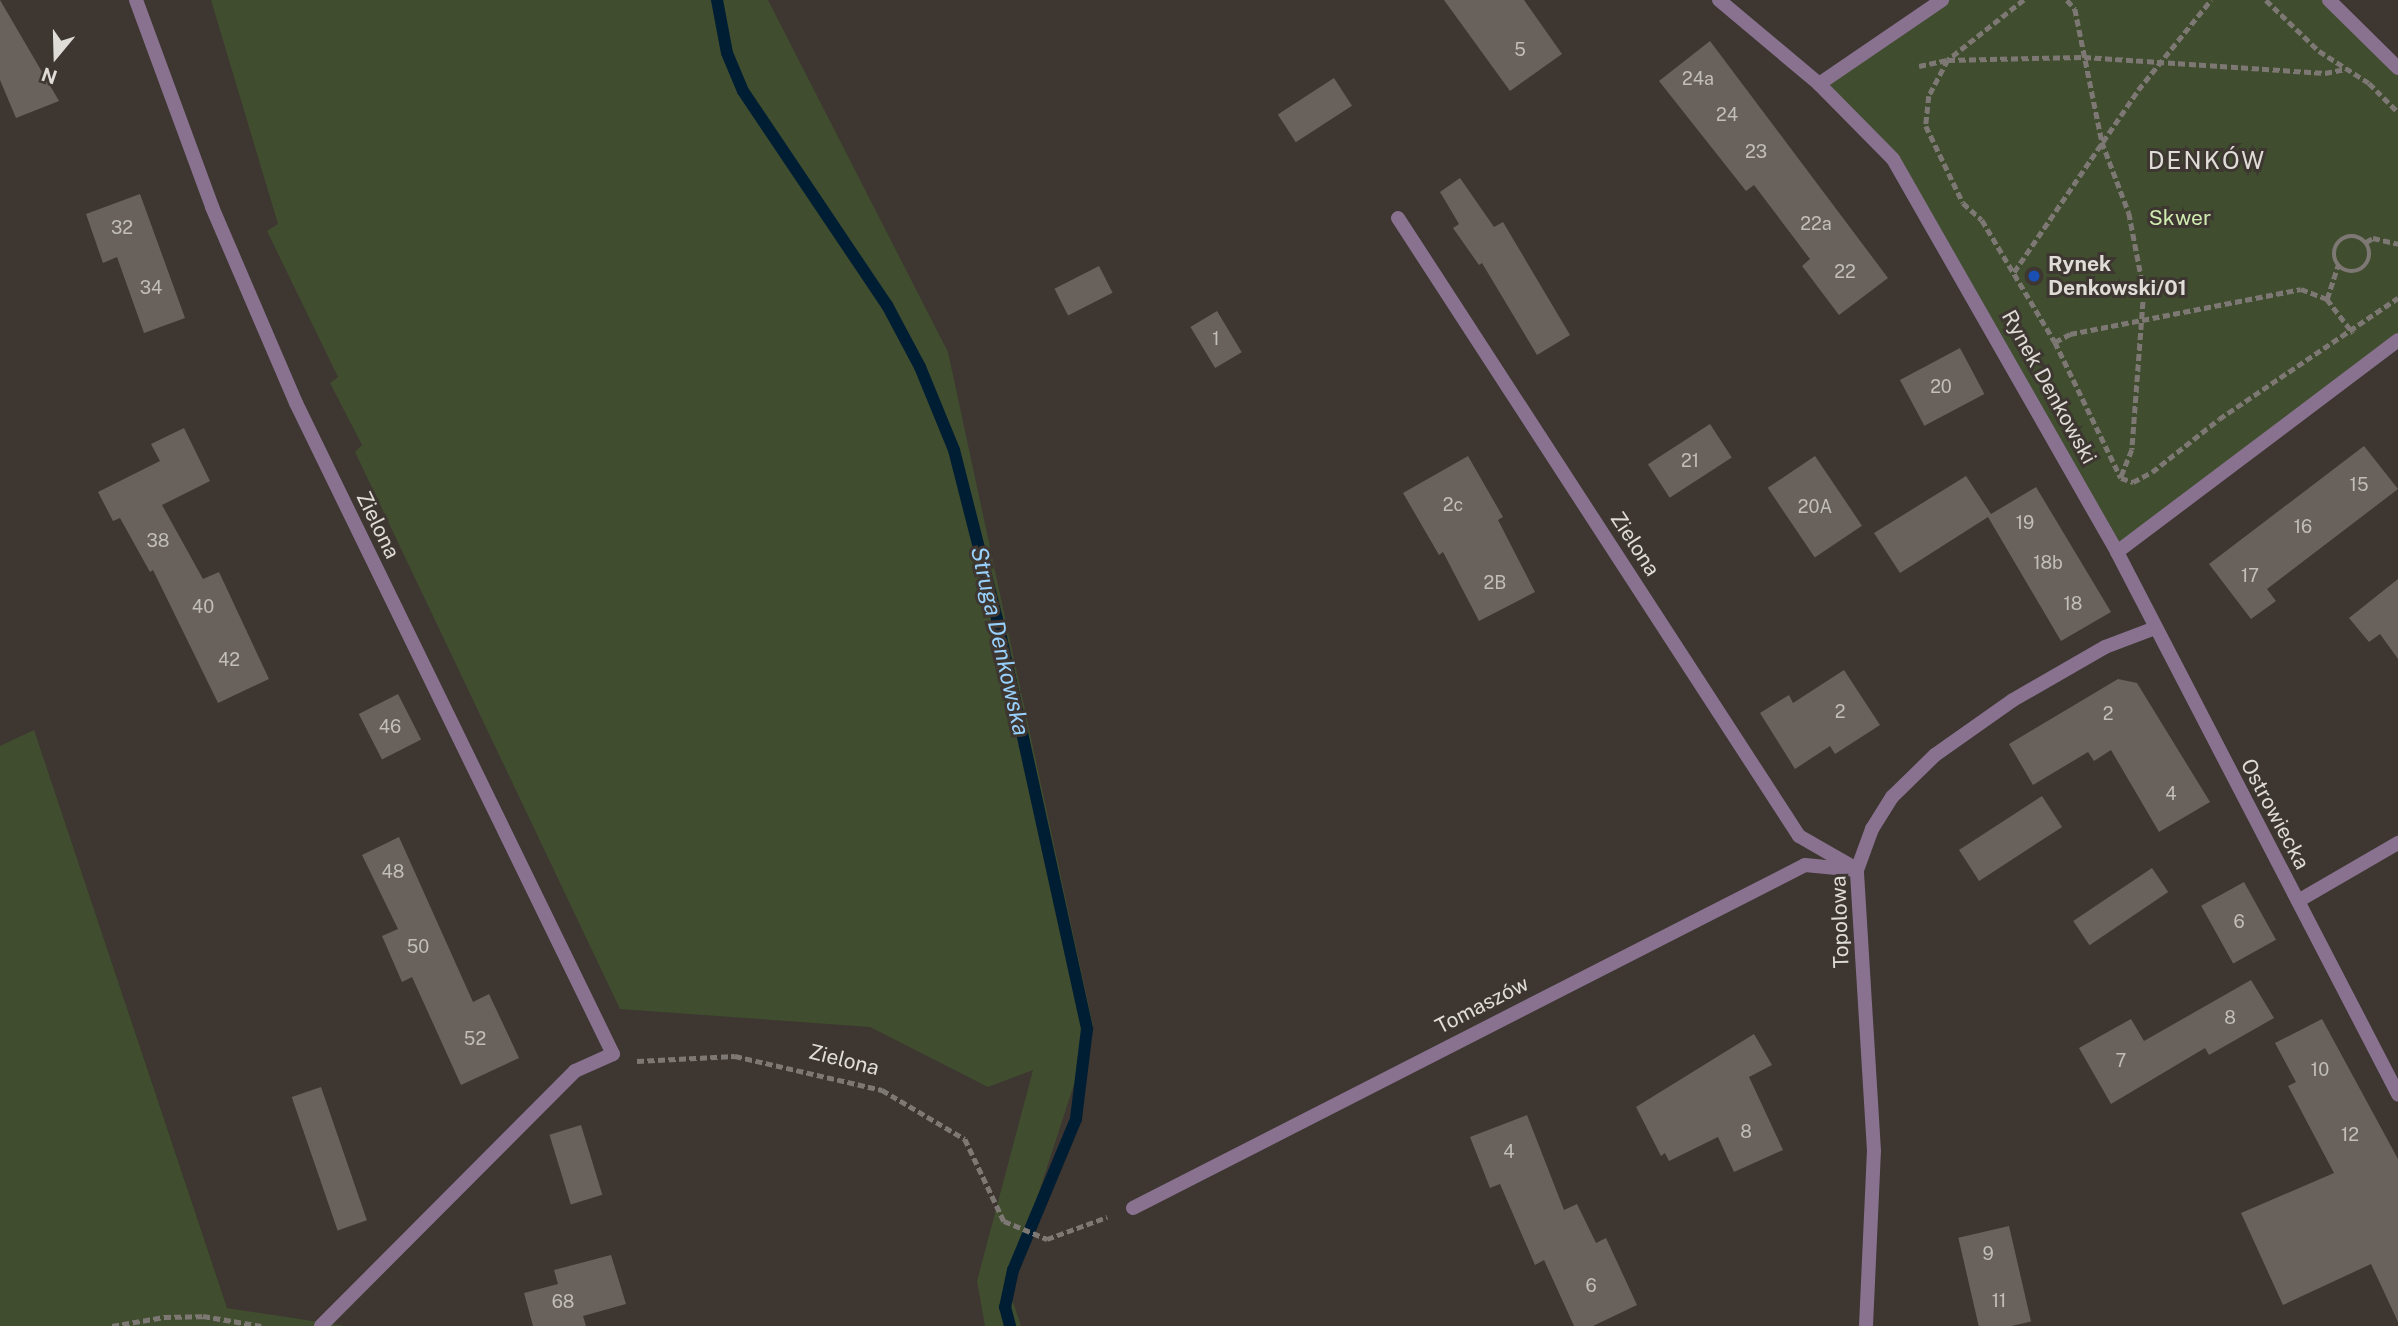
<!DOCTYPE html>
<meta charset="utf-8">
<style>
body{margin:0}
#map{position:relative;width:2398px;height:1326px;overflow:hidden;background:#3d3631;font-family:"Public Sans",sans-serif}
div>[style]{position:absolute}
.green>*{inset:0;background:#404d2f}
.stream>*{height:12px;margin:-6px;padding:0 6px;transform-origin:6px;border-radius:6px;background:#001e33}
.building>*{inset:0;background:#69625c;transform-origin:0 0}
.path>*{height:4.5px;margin-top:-2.25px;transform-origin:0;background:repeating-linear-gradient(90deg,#7d7873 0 7px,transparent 0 10.5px)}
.path>.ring{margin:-2.25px;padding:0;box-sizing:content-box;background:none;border:4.5px solid #7d7873;border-radius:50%}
.minor>*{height:14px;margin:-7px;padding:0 7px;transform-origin:7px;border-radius:7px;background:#89728f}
.tertiary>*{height:14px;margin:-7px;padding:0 7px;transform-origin:7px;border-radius:7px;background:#89728f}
.dots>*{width:19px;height:19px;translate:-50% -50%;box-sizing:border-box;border:4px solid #3d3631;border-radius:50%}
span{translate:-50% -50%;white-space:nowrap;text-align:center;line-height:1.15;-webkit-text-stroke:6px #3d3631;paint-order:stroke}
.number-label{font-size:18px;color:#c2beb9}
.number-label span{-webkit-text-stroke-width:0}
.park-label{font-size:21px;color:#cfebaf}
.poi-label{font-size:21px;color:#e0dcd8;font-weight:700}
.left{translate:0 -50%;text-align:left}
.street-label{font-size:21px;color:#e0dcd8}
.water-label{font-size:23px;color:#99d1fd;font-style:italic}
.quarter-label{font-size:24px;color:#e0dcd8;letter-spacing:2px}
.north{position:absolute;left:21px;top:21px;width:70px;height:70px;-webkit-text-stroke:5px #3d3631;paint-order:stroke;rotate:199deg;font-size:19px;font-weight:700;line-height:28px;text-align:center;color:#e0dcd8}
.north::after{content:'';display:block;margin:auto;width:24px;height:32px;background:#e0dcd8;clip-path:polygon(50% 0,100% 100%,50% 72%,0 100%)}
</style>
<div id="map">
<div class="green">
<i style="clip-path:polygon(211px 0,768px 0,948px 352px,1093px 1026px,1008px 1287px,1021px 1326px,985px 1326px,977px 1281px,1033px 1070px,988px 1087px,870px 1027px,620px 1009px,355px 452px,362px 445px,330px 383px,338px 377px,267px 231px,278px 224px)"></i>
<i style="clip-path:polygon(1942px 0,2329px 0,2398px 68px,2398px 340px,2117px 552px,1893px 159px,1819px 84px)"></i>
<i style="clip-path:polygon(34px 730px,227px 1308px,345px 1326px,0 1326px,0 746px)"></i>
</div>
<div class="stream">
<i style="left:717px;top:0;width:54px;rotate:79.3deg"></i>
<i style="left:727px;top:53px;width:41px;rotate:67.2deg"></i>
<i style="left:743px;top:91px;width:258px;rotate:56.1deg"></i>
<i style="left:887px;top:305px;width:70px;rotate:62deg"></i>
<i style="left:920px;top:367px;width:90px;rotate:67.7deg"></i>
<i style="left:954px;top:450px;width:174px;rotate:75.7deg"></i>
<i style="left:997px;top:619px;width:420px;rotate:77.6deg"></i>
<i style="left:1087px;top:1029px;width:91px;rotate:97deg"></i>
<i style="left:1076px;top:1119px;width:164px;rotate:112.6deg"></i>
<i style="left:1013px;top:1270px;width:38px;rotate:102deg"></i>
<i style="left:1005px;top:1307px;width:20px;rotate:75deg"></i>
</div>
<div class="building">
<i style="clip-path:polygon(0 0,59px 101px,16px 118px,0 80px)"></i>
<i style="clip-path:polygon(1444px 0,1524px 0,1562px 54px,1510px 91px)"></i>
<i style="clip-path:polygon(1710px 41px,1888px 278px,1839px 315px,1802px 266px,1810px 259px,1754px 185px,1746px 191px,1659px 81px)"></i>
<i style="left:1334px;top:78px;width:33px;height:67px;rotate:57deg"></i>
<i style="clip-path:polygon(1460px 178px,1494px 227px,1503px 222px,1570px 335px,1537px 355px,1482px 263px,1479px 265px,1453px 228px,1459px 224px,1440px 192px)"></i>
<i style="clip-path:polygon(140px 194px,185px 318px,144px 333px,117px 257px,103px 263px,86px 214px)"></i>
<i style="left:1099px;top:266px;width:30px;height:50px;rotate:63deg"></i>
<i style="left:1217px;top:311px;width:48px;height:31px;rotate:59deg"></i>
<i style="left:1960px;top:348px;width:52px;height:68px;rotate:62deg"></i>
<i style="left:1710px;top:424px;width:40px;height:74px;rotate:57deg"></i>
<i style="clip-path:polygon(184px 428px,210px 481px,162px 505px,203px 579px,219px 572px,269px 679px,218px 703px,153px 570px,150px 572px,120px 518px,113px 521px,98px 492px,160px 461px,151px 444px)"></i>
<i style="clip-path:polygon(2364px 446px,2398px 489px,2267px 589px,2276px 601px,2251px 619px,2209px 564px)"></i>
<i style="clip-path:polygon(1468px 456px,1503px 517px,1498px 520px,1535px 592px,1479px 621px,1443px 552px,1439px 555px,1403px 493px)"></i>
<i style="left:1815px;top:456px;width:84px;height:57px;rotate:56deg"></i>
<i style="clip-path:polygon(1966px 476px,1991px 514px,2036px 487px,2111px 612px,2061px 641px,1988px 517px,1900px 573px,1874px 533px)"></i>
<i style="clip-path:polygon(2398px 579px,2398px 659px,2380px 634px,2369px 642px,2349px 618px)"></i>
<i style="clip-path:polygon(1844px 670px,1880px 725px,1835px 754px,1830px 746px,1795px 769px,1760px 713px,1789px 695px,1793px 703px)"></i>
<i style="clip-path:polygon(2118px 679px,2137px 683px,2210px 802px,2159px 832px,2111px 750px,2094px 761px,2088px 752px,2033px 785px,2009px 744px)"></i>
<i style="left:398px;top:694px;width:51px;height:44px;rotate:63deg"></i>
<i style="left:2042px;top:796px;width:37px;height:99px;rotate:57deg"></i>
<i style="clip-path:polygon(399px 837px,473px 1002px,489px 994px,519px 1058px,461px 1085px,412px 977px,402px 982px,382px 936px,398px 929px,362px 855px)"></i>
<i style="left:2152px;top:868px;width:29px;height:95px;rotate:56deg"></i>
<i style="left:2244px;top:882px;width:66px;height:49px;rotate:61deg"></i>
<i style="clip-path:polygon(2251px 980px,2274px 1018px,2209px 1055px,2205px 1048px,2111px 1104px,2079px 1048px,2131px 1019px,2144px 1041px)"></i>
<i style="clip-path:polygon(2322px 1019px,2398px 1159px,2398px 1322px,2371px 1264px,2283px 1305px,2241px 1213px,2334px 1173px,2288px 1086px,2296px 1082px,2275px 1043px)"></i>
<i style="clip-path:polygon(1754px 1034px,1772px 1065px,1749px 1077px,1783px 1150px,1734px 1172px,1718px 1137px,1669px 1161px,1665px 1153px,1661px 1156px,1636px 1107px)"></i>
<i style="left:321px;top:1087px;width:141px;height:31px;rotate:71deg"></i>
<i style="clip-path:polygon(1527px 1115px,1564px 1210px,1577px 1204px,1596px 1243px,1606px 1238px,1637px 1305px,1593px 1326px,1574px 1326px,1544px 1260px,1535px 1265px,1500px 1184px,1490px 1188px,1470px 1137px)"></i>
<i style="left:581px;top:1125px;width:73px;height:33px;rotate:73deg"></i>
<i style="left:2009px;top:1226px;width:98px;height:52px;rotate:77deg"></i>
<i style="clip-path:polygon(611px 1255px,626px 1304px,583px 1316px,586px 1326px,533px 1326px,524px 1293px,558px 1284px,554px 1270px)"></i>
</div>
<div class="path">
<i style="left:2024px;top:0;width:97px;rotate:141.7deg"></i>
<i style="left:1948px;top:60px;width:41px;rotate:117.8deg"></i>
<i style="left:1929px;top:96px;width:30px;rotate:96deg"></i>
<i style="left:1926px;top:126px;width:85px;rotate:64.3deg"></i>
<i style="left:1963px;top:203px;width:25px;rotate:42deg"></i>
<i style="left:1982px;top:220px;width:142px;rotate:59.1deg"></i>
<i style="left:2055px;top:342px;width:151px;rotate:64.1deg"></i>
<i style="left:2121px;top:478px;width:13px;rotate:18deg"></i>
<i style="left:2133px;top:482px;width:21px;rotate:-28deg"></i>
<i style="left:2152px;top:472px;width:85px;rotate:-38.3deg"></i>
<i style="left:2219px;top:419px;width:216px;rotate:-34.1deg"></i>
<i style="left:2067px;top:0;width:12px;rotate:48deg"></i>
<i style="left:2075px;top:9px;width:136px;rotate:78.5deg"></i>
<i style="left:2102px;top:142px;width:76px;rotate:69.2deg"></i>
<i style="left:2129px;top:213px;width:79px;rotate:79.1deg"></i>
<i style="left:2144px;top:291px;width:159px;rotate:94.3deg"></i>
<i style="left:2132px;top:450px;width:29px;rotate:112deg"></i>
<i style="left:2266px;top:0;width:74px;rotate:43.9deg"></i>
<i style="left:2319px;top:51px;width:59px;rotate:32.6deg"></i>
<i style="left:2369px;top:83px;width:41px;rotate:45deg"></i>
<i style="left:1919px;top:66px;width:30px;rotate:-12deg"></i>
<i style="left:1948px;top:60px;width:136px;rotate:-1.3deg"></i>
<i style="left:2084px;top:57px;width:242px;rotate:3.8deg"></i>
<i style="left:2325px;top:73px;width:21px;rotate:-11deg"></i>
<i class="ring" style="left:2334px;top:236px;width:31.5px;height:31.5px"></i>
<i style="left:2366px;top:242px;width:8px;rotate:-30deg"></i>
<i style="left:2373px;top:238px;width:26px;rotate:13deg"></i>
<i style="left:2014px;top:272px;width:220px;rotate:-55.7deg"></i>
<i style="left:2138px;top:90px;width:116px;rotate:-51deg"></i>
<i style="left:2327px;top:299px;width:36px;rotate:-72deg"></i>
<i style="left:2055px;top:342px;width:17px;rotate:-28deg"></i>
<i style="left:2070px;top:334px;width:235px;rotate:-11deg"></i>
<i style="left:2301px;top:289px;width:28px;rotate:21deg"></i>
<i style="left:2327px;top:299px;width:43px;rotate:52.6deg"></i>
<i style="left:637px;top:1061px;width:98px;rotate:-2.9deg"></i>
<i style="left:735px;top:1056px;width:151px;rotate:13deg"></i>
<i style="left:882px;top:1090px;width:96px;rotate:30.6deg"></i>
<i style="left:965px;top:1139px;width:91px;rotate:64.6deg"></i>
<i style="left:1004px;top:1221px;width:47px;rotate:22.7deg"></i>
<i style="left:1047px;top:1239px;width:64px;rotate:-20.1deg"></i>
<i style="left:112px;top:1326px;width:53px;rotate:-9.8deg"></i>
<i style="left:164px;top:1317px;width:39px;rotate:-1deg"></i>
<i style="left:203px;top:1316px;width:59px;rotate:9.8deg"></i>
</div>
<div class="minor">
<i style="left:136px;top:0;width:221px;rotate:69.8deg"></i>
<i style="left:212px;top:207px;width:213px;rotate:66.8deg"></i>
<i style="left:296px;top:403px;width:724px;rotate:64.04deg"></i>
<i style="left:613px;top:1054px;width:42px;rotate:155.9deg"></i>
<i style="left:575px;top:1071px;width:360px;rotate:134.9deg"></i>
<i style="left:2329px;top:0;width:97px;rotate:44.6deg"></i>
<i style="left:1398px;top:218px;width:737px;rotate:57.02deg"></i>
<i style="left:1799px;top:836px;width:62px;rotate:29.9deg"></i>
<i style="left:2298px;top:901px;width:116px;rotate:-30.1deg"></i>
<i style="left:1133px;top:1208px;width:754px;rotate:-27.04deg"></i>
<i style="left:1805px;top:865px;width:52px;rotate:5.5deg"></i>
<i style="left:1866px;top:1326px;width:175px;rotate:-87.4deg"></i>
<i style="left:1874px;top:1151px;width:282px;rotate:-93.5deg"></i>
<i style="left:1857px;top:870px;width:44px;rotate:-69.9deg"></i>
<i style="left:1872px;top:829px;width:38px;rotate:-58deg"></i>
<i style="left:1892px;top:797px;width:60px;rotate:-44.3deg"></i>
<i style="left:1935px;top:755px;width:95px;rotate:-35.2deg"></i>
<i style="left:2013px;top:700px;width:106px;rotate:-29.9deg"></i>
<i style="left:2105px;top:647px;width:53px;rotate:-20.8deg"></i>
</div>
<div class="tertiary">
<i style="left:1719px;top:0;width:131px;rotate:40deg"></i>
<i style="left:1819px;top:84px;width:105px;rotate:45.4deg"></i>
<i style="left:1893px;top:159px;width:452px;rotate:60.3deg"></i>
<i style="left:2117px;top:552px;width:611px;rotate:62.6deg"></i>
<i style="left:1819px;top:84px;width:149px;rotate:-34.3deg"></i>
<i style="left:2117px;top:552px;width:352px;rotate:-37deg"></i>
</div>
<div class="dots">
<i style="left:2034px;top:276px;background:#1a4fb4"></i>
</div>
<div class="number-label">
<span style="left:1520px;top:50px">5</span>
<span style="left:1698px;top:79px">24a</span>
<span style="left:1727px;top:115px">24</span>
<span style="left:1756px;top:152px">23</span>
<span style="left:1816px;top:224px">22a</span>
<span style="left:122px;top:228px">32</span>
<span style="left:1845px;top:272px">22</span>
<span style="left:151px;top:288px">34</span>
<span style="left:1216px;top:339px">1</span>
<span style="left:1941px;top:387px">20</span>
<span style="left:1690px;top:461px">21</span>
<span style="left:2359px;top:485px">15</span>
<span style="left:1453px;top:505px">2c</span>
<span style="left:1815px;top:507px">20A</span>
<span style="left:2025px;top:523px">19</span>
<span style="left:2303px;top:527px">16</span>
<span style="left:158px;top:541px">38</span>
<span style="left:2048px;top:563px">18b</span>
<span style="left:2250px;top:576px">17</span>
<span style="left:1495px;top:583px">2B</span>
<span style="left:2073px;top:604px">18</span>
<span style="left:203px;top:607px">40</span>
<span style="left:229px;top:660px">42</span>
<span style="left:1840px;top:712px">2</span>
<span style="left:2108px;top:714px">2</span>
<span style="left:390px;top:727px">46</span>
<span style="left:2171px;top:794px">4</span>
<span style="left:393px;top:872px">48</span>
<span style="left:2239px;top:922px">6</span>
<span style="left:418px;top:947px">50</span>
<span style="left:2230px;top:1018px">8</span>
<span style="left:475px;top:1039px">52</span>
<span style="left:2121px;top:1061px">7</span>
<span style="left:2320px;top:1070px">10</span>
<span style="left:1746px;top:1132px">8</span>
<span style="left:2350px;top:1135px">12</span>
<span style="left:1509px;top:1152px">4</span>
<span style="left:1988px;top:1254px">9</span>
<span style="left:1591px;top:1286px">6</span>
<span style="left:1999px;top:1301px">11</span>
<span style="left:563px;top:1302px">68</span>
</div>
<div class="park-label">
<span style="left:2180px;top:218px">Skwer</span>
</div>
<div class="poi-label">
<span class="left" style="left:2048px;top:276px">Rynek<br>Denkowski/01</span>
</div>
<div class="street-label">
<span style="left:2049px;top:387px;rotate:61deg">Rynek Denkowski</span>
<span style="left:378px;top:525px;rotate:64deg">Zielona</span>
<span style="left:1635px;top:544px;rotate:57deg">Zielona</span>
<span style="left:2275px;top:814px;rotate:62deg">Ostrowiecka</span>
<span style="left:1840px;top:922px;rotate:-92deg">Topolowa</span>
<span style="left:1482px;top:1005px;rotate:-27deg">Tomaszów</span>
<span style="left:844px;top:1060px;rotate:14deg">Zielona</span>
</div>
<div class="water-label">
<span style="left:1000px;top:641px;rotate:77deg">Struga Denkowska</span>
</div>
<div class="quarter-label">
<span style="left:2207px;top:161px">DENKÓW</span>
</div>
<div class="north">N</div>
</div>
